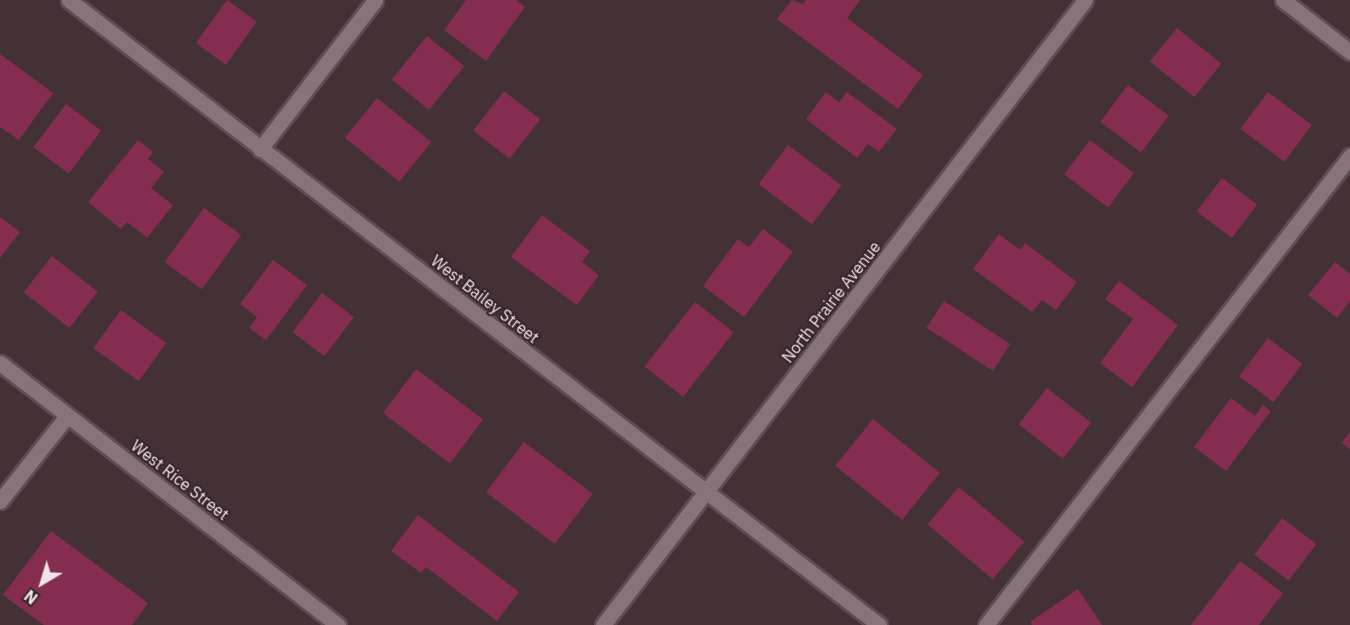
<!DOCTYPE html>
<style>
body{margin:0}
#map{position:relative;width:1350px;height:625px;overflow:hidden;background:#433136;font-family:"IBM Plex Sans",sans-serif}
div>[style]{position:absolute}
.building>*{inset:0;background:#852d51;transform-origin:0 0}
.roads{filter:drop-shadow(2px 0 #5c4e52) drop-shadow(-2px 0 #5c4e52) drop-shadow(0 2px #5c4e52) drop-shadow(0 -2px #5c4e52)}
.minor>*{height:15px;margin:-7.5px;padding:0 7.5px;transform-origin:7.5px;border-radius:7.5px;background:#877379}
span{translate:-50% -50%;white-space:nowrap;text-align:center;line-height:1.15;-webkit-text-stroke:4.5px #38272c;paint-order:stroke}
.street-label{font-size:16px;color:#efe3e6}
.north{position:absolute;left:12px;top:553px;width:60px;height:60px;-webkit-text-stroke:4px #38272c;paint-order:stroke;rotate:218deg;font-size:16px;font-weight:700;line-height:24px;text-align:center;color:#efe3e6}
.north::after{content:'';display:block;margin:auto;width:21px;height:27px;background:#efe3e6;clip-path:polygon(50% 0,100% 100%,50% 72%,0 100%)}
</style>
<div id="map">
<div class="building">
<i style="left:227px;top:0;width:37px;height:53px;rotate:36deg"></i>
<i style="clip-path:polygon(466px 0,516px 0,525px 7px,486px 61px,444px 30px)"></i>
<i style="clip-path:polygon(792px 0,803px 4px,806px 0,860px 0,847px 18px,923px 75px,898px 109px,777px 19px)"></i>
<i style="left:1177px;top:28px;width:57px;height:43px;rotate:39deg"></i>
<i style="left:427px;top:36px;width:48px;height:56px;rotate:39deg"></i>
<i style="clip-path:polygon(0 54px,53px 93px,19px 140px,0 127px)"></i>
<i style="left:1128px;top:85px;width:51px;height:46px;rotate:37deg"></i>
<i style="left:504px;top:91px;width:46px;height:50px;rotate:38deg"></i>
<i style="clip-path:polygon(826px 92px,839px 102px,847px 92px,897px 129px,879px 152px,868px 144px,857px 158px,806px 119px)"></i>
<i style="left:1268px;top:92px;width:55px;height:46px;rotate:37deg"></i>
<i style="left:377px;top:98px;width:70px;height:51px;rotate:39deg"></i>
<i style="left:66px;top:104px;width:44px;height:54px;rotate:37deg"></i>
<i style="clip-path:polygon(138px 140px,153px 152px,148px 159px,164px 172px,151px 188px,173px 205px,147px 238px,127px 222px,121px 229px,88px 202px)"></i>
<i style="left:1090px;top:140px;width:55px;height:43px;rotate:37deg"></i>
<i style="left:788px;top:145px;width:67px;height:49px;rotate:37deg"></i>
<i style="left:1222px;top:178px;width:44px;height:42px;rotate:37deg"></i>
<i style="left:204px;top:208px;width:46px;height:67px;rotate:36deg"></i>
<i style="clip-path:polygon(542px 215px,590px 251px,582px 262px,599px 275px,577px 305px,511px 257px)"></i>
<i style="clip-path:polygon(0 217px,20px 232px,0 258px)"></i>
<i style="clip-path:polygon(763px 229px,793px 252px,744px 317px,703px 286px,738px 239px,749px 247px)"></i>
<i style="clip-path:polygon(999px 234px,1020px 250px,1025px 243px,1077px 282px,1056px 310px,1042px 300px,1032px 312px,973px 269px)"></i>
<i style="left:52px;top:256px;width:58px;height:46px;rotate:38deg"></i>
<i style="clip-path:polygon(273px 260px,307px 285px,266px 340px,249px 328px,257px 317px,240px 304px)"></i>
<i style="clip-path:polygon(1335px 262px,1350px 274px,1350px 301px,1337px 318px,1308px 295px)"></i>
<i style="clip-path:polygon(1119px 281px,1178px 325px,1132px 387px,1100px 363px,1133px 319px,1105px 299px)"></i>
<i style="left:322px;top:293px;width:40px;height:49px;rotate:37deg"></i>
<i style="left:944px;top:301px;width:79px;height:32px;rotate:33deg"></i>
<i style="left:695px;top:302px;width:49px;height:82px;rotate:38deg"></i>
<i style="left:121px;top:310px;width:56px;height:47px;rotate:36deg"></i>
<i style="left:1268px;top:338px;width:43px;height:48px;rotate:37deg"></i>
<i style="left:416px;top:369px;width:84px;height:55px;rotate:37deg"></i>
<i style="left:1047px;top:388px;width:56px;height:46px;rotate:38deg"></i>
<i style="clip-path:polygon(1231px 398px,1255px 416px,1263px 405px,1271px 411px,1226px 471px,1194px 447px)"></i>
<i style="left:873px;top:419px;width:86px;height:60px;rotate:39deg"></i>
<i style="clip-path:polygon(1350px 432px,1350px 449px,1342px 443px)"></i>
<i style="left:524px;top:442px;width:86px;height:63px;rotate:37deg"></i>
<i style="left:959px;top:487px;width:85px;height:49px;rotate:40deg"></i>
<i style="clip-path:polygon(418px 515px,519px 592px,497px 621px,426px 567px,421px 573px,391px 551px)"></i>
<i style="left:1282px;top:518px;width:43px;height:46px;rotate:37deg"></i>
<i style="clip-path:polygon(51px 531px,148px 603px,132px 625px,44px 625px,3px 595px)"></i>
<i style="clip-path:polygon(1240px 561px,1283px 593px,1259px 625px,1191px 625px)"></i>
<i style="clip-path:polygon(1078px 589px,1102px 625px,1032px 625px,1030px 622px)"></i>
</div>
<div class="roads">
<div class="minor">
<i style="left:69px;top:0;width:1023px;rotate:37.65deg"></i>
<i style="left:1283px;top:0;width:85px;rotate:37.8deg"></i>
<i style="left:260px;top:149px;width:188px;rotate:-52.3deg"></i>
<i style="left:0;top:363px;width:428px;rotate:37.8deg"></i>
<i style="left:0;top:501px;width:108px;rotate:-51.8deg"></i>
<i style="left:603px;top:625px;width:789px;rotate:-52.36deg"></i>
<i style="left:986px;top:625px;width:594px;rotate:-52.18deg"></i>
</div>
</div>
<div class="street-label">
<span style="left:485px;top:299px;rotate:38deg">West Bailey Street</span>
<span style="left:831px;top:302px;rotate:-52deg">North Prairie Avenue</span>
<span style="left:180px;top:480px;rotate:38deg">West Rice Street</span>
</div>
<div class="north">N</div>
</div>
